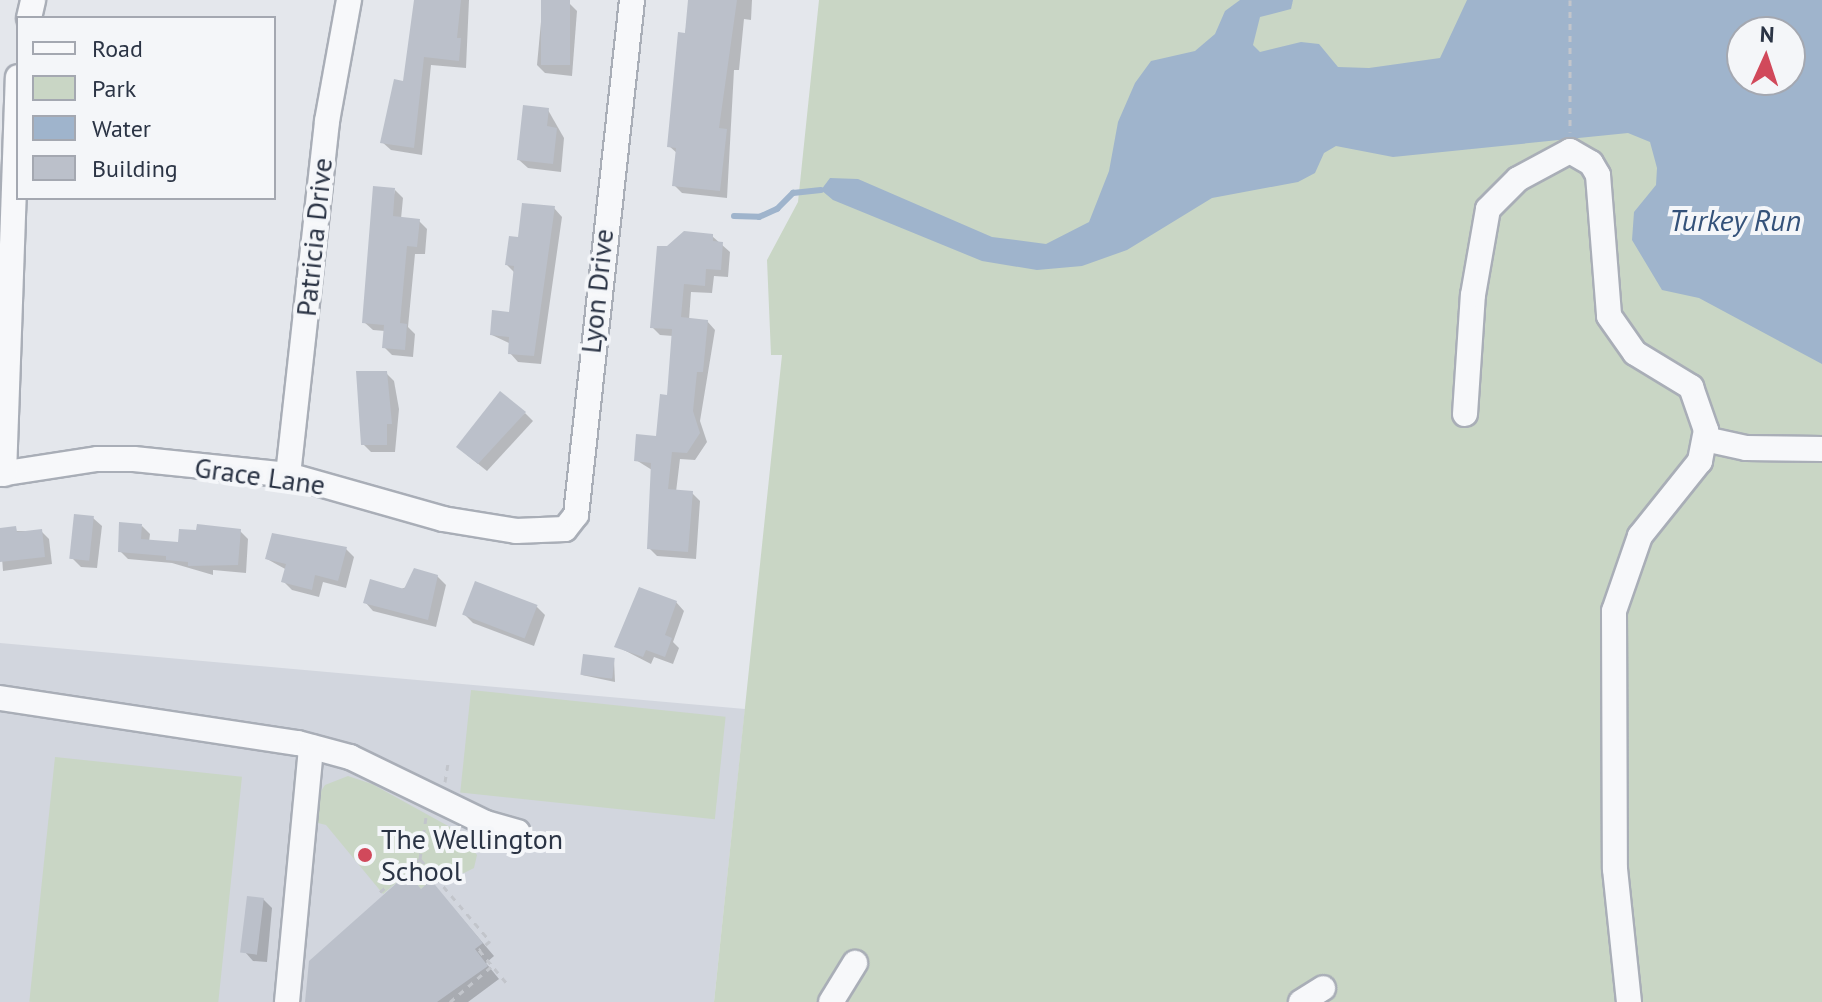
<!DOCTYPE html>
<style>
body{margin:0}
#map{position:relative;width:1822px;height:1002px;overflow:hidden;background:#e4e7ec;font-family:"PT Sans",sans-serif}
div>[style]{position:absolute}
.built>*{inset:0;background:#d2d6de}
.green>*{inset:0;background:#c9d6c5;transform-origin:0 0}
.water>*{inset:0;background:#9fb4cc}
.shadow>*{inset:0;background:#0003}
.stream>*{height:6px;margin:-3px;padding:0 3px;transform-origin:3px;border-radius:3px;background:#9fb4cc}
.building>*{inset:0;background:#bbc0ca;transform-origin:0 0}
.path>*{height:3px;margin-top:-1.5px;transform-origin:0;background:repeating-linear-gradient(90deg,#c2c5cb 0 6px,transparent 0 12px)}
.roads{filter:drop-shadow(2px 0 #a9aeb7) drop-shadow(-2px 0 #a9aeb7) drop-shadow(0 2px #a9aeb7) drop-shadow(0 -2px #a9aeb7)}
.minor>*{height:24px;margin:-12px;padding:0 12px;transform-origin:12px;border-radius:12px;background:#f7f8fa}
.dots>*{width:22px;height:22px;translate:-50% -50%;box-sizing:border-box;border:4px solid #f4f6f9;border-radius:50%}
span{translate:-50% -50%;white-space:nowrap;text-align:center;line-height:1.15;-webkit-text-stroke:8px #f4f6f9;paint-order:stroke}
.street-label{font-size:28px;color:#2b3445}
.poi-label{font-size:28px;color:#2b3445}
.left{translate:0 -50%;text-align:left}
.water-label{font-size:30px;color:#34527a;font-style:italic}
.legend{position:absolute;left:16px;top:16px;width:260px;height:184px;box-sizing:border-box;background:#f4f6f9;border:2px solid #a4a8b1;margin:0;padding:10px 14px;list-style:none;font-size:24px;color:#2b3445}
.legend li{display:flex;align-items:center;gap:16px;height:40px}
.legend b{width:40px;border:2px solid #a4a8b1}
.north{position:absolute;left:1726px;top:16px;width:80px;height:80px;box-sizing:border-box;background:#f4f6f9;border:2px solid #a4a8b1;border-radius:50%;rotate:3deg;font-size:22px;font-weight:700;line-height:32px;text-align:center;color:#2b3445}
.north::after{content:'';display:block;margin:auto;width:28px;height:36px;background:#d1495b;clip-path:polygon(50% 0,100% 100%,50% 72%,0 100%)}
</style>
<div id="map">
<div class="built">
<i style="clip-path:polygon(0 643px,745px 709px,714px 1002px,0 1002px)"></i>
</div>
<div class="green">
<i style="clip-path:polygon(evenodd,819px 0,1822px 0,1822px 1002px,714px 1002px,782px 355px,771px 355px,767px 260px,798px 202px,819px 0,1742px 32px,1790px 32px,1790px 80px,1742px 80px,1742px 32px)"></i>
<i style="left:471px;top:690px;width:256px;height:103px;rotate:6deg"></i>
<i style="left:55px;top:757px;width:188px;height:246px;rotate:6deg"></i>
<i style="clip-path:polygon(348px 776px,372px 784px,459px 832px,477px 855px,474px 868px,464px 873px,442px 871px,421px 889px,408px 873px,383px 894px,326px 825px,318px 823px,318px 796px,325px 785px)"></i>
</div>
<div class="water">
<i style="clip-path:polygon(evenodd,1240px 0,1293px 0,1291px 9px,1260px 17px,1253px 45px,1260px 52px,1301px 42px,1319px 44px,1338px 67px,1369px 68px,1440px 58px,1467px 0,1822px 0,1822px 364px,1699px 298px,1662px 290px,1632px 240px,1634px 212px,1656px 185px,1657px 168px,1650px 142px,1628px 133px,1393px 157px,1336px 146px,1324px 153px,1315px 173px,1298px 182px,1212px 198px,1127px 250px,1082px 266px,1037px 270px,982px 261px,833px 200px,821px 190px,830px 178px,858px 179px,992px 237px,1046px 244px,1089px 222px,1109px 171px,1118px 122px,1135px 83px,1151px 61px,1195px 51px,1215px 34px,1225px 11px,1240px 0,1742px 32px,1790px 32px,1790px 80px,1742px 80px,1742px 32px)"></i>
</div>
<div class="shadow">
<i style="clip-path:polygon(416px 0,469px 0,466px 68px,431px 65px,422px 155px,391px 150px,382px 142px,405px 83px)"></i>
<i style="clip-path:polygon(543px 0,569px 3px,577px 11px,572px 76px,545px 73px,537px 65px)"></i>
<i style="clip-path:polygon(690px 0,752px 0,751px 20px,744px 19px,739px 70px,734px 70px,727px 198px,682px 193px,674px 185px,678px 154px,669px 146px)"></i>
<i style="clip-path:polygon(548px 110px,564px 138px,561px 172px,528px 168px,519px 160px)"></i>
<i style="clip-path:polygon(395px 190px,403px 198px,401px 219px,419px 221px,427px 229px,425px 254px,415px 254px,408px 327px,415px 334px,413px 357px,392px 355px,384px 347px,385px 331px,373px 330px,364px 322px)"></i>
<i style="clip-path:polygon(554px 208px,562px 217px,541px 364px,518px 362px,510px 353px,511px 344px,492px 335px,511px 314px,515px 273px,507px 265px,520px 239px)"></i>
<i style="clip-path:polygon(712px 236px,730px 252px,728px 277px,714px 276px,712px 293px,691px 292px,689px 320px,707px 321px,715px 330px,700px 421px,707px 442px,695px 460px,680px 459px,676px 492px,692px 493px,700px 501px,696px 559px,657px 556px,649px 548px,652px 470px,636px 460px,657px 438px,668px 397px,673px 336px,660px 335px,652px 327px,668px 249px)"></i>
<i style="clip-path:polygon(386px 373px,394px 381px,399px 409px,395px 452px,371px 452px,363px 444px)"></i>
<i style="clip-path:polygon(525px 413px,533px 421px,487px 471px,467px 455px)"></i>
<i style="clip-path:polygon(93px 518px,102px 526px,97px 568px,81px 567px,73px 559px)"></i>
<i style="clip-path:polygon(142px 526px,150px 534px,149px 542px,180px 545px,240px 531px,248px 539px,246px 573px,213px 570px,213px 575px,172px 563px,128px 559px,120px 551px)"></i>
<i style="clip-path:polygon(0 531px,41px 531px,49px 539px,52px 564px,3px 571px)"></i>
<i style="clip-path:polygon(346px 549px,354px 557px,346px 588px,323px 582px,319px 597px,292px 590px,284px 582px,287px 570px,267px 559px)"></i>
<i style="clip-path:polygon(437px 576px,446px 585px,436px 627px,373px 611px,365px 602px)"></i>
<i style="clip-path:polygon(676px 602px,684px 611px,673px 642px,679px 648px,673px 664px,654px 657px,651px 664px,616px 646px)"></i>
<i style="clip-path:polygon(537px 607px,545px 615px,534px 646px,473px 623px,465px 615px)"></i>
<i style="clip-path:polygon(614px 660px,615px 682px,582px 675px)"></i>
<i style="clip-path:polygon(422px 890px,443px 896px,494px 956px,486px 963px,499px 979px,468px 1002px,311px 1002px)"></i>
<i style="clip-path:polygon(263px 899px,272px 908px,267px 962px,253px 961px,245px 952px)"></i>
</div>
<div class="stream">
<i style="left:734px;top:216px;width:25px;rotate:2deg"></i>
<i style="left:759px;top:217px;width:20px;rotate:-24deg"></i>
<i style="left:777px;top:209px;width:23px;rotate:-45deg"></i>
<i style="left:793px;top:193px;width:28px;rotate:-6deg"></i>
</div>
<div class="building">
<i style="clip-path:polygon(414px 0,461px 0,457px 38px,461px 38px,459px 61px,424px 57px,414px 148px,380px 143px,394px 79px,403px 81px)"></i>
<i style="left:541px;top:0;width:29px;height:65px"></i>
<i style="clip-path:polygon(688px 0,737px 0,719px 128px,727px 129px,720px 191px,672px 186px,676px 148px,667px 147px,678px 32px,685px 33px)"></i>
<i style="clip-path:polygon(523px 105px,549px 108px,547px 126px,557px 128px,553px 164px,517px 160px)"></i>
<i style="clip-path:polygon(373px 186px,395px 188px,393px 216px,420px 219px,417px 247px,407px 246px,400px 323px,407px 324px,405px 350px,382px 348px,384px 325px,362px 323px)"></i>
<i style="clip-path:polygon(522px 203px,555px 206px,534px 356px,508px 354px,509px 337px,490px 335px,492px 310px,509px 312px,514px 266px,505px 265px,509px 236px,518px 237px)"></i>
<i style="clip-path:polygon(684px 231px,713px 234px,713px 241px,723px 242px,721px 270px,706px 269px,705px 286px,684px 284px,681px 317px,708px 320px,703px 372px,697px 372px,693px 411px,700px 433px,687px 453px,672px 452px,668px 489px,693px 491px,688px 552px,647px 549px,651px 463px,634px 461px,636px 434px,656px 436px,660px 394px,667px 395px,672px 329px,650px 328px,657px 246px,667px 246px)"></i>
<i style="clip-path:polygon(356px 371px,387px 371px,392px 424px,387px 424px,387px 445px,361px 445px)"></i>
<i style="clip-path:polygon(500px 391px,526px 412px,478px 464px,456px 447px)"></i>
<i style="left:74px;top:514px;width:20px;height:45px;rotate:6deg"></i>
<i style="clip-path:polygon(119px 522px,142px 524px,141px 539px,178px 542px,179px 529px,196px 530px,197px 524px,241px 529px,238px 565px,188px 566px,188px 562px,166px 560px,166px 556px,118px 552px)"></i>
<i style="clip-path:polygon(16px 526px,17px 532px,42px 529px,45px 557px,0 562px,0 528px)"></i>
<i style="clip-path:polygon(272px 533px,347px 547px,338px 581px,315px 575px,312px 590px,281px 582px,286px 564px,265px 559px)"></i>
<i style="clip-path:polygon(414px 568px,438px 575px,428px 620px,363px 603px,370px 579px,404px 589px)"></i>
<i style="left:475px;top:581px;width:67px;height:36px;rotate:21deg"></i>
<i style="clip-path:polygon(639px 587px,677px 601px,665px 635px,672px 638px,665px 657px,646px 650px,643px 657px,614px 647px)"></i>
<i style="left:583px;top:654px;width:32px;height:21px;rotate:7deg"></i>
<i style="clip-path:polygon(408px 873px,421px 889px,431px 880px,483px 943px,475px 949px,488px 966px,437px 1002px,305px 1002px,309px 961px)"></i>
<i style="left:247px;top:896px;width:17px;height:57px;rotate:7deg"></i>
</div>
<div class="path">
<i style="left:1570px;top:0;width:132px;rotate:90deg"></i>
<i style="left:445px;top:782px;width:20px;rotate:-81deg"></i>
<i style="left:420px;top:859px;width:108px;rotate:49.5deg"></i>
<i style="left:490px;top:941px;width:14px;rotate:141deg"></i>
<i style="left:479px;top:950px;width:47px;rotate:50.2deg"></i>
<i style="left:380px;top:892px;width:52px;rotate:-39.5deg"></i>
<i style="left:420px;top:859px;width:42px;rotate:-81.9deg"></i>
<i style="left:450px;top:1002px;width:55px;rotate:-40.6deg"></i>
</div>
<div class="roads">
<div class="minor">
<i style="left:29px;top:18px;width:18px;rotate:-77deg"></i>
<i style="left:1465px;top:414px;width:119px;rotate:-86.2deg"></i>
<i style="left:1473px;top:295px;width:87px;rotate:-80.1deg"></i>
<i style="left:1488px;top:209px;width:42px;rotate:-45deg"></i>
<i style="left:1518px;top:179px;width:59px;rotate:-28.3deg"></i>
<i style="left:1570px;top:151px;width:24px;rotate:30deg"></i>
<i style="left:1591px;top:163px;width:14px;rotate:60deg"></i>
<i style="left:1598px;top:175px;width:141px;rotate:85.5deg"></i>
<i style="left:1609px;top:316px;width:45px;rotate:54.9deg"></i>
<i style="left:1635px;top:353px;width:66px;rotate:31.3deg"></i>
<i style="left:1691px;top:387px;width:46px;rotate:70.8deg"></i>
<i style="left:1706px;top:430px;width:32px;rotate:101deg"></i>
<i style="left:1700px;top:461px;width:96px;rotate:128.7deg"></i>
<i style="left:1640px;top:536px;width:79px;rotate:109.1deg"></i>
<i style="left:1614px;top:611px;width:258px;rotate:89.8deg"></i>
<i style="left:1615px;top:869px;width:134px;rotate:84deg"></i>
<i style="left:1705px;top:439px;width:42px;rotate:12.4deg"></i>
<i style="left:1746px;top:448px;width:76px;rotate:0.8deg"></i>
<i style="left:0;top:474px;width:98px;rotate:-8.8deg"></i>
<i style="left:97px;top:459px;width:37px"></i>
<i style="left:134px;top:459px;width:155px;rotate:5.9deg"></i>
<i style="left:288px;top:475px;width:161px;rotate:15.8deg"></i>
<i style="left:443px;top:519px;width:74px;rotate:9.3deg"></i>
<i style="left:516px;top:531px;width:49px;rotate:-2.3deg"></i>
<i style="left:565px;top:529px;width:18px;rotate:-52deg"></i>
<i style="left:576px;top:515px;width:518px;rotate:-83.79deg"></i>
<i style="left:4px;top:474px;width:397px;rotate:-88deg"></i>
<i style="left:288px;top:475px;width:356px;rotate:-83.7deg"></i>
<i style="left:327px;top:121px;width:123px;rotate:-79.7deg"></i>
<i style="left:0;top:698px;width:301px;rotate:8.6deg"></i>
<i style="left:298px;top:743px;width:54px;rotate:15.1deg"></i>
<i style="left:350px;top:757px;width:151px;rotate:25.9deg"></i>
<i style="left:486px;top:823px;width:33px;rotate:16deg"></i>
<i style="left:287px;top:1002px;width:256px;rotate:-84.6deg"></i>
<i style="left:831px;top:1002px;width:46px;rotate:-58.4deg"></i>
<i style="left:1301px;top:1002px;width:26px;rotate:-32deg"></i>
</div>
</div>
<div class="dots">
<i style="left:365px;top:855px;background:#d1495b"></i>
</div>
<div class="street-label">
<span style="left:314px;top:237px;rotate:-84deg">Patricia Drive</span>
<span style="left:597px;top:291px;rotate:-84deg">Lyon Drive</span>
<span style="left:260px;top:476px;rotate:8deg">Grace Lane</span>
</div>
<div class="poi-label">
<span class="left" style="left:381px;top:855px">The Wellington<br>School</span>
</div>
<div class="water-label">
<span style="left:1735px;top:220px">Turkey Run</span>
</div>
<ul class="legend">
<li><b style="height:10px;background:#f7f8fa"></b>Road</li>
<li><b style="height:22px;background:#c9d6c5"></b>Park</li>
<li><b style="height:22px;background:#9fb4cc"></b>Water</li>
<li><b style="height:22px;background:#bbc0ca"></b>Building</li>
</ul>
<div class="north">N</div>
</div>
